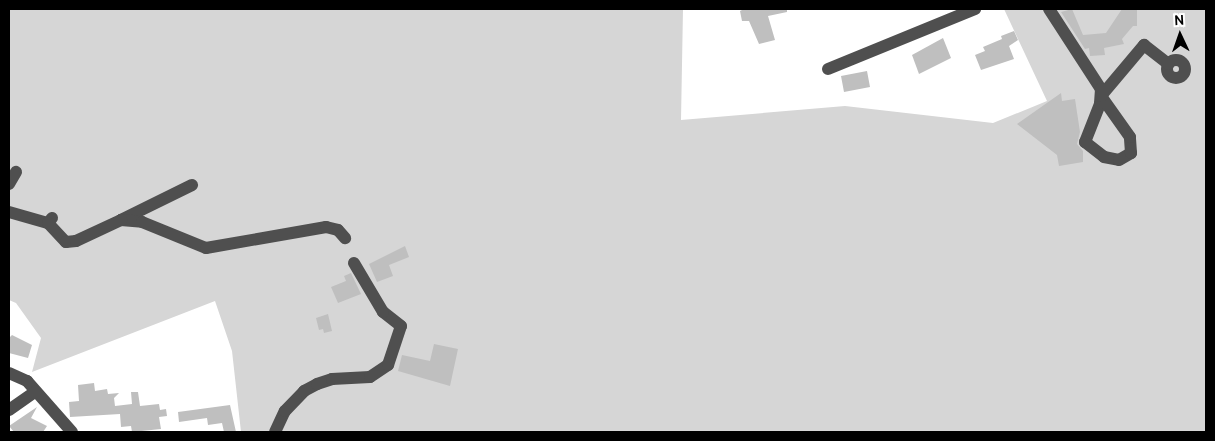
<!DOCTYPE html>
<html>
<head>
<meta charset="utf-8">
<style>
  body { margin:0 }
  #map { position:relative; width:1215px; height:441px; overflow:hidden; background:#fff; font-family:Cabin,sans-serif }
  div>[style] { position:absolute }
  .green>* { inset:0; background:#d6d6d6 }
  .building>* { inset:0; background:#bfbfbf }
  .minor>* { height:12px; margin:-6px; padding:0 6px; transform-origin:6px; border-radius:6px; background:#4f4f4f }
  .minor>.ring { margin:-6px; padding:0; box-sizing:content-box; background:none; border:12px solid #4f4f4f; border-radius:50% }
  span { translate:-50% -50%; white-space:nowrap; text-align:center; line-height:1.15; -webkit-text-stroke:4px #fff; paint-order:stroke }
  .frame { position:absolute; inset:0; border:10px solid #000; pointer-events:none }
  .north { position:absolute; left:1155px; top:10px; width:50px; height:50px; -webkit-text-stroke:4px #fff; paint-order:stroke; rotate:357deg; font-size:14px; font-weight:700; line-height:20px; text-align:center; color:#000 }
  .north::after { content:''; display:block; margin:auto; width:18px; height:22px; background:#000; clip-path:polygon(50% 0,100% 100%,50% 72%,0 100%) }
</style>
</head>
<body>
<div id="map">
  <div class="green">
    <div style="clip-path:polygon(9px 9px,683px 9px,681px 120px,845px 106px,993px 123px,1047px 101px,1004px 9px,1206px 9px,1206px 432px,241px 432px,232px 351px,215px 301px,32px 372px,41px 338px,16px 303px,9px 300px)"></div>
  </div>
  <div class="building">
    <div style="clip-path:polygon(744px 9px,787px 9px,787px 12px,768px 16px,775px 40px,759px 44px,749px 21px,742px 21px,740px 11px)"></div>
    <div style="clip-path:polygon(1072px 9px,1083px 35px,1106px 33px,1122px 9px,1137px 9px,1137px 26px,1133px 26px,1122px 39px,1124px 44px,1104px 48px,1105px 55px,1090px 56px,1089px 48px,1085px 49px,1061px 12px)"></div>
    <div style="clip-path:polygon(1014px 31px,1018px 40px,1009px 46px,1014px 59px,981px 70px,975px 55px,985px 51px,983px 47px,1002px 39px,1001px 36px)"></div>
    <div style="clip-path:polygon(943px 38px,951px 58px,919px 74px,912px 55px)"></div>
    <div style="clip-path:polygon(867px 71px,870px 87px,844px 92px,841px 76px)"></div>
    <div style="clip-path:polygon(1061px 93px,1062px 101px,1075px 99px,1080px 132px,1077px 144px,1083px 151px,1083px 162px,1059px 166px,1057px 155px,1017px 124px)"></div>
    <div style="clip-path:polygon(405px 246px,409px 257px,389px 265px,393px 276px,377px 282px,369px 264px)"></div>
    <div style="clip-path:polygon(351px 273px,361px 294px,338px 303px,331px 287px,346px 281px,344px 276px)"></div>
    <div style="clip-path:polygon(328px 314px,332px 331px,324px 333px,323px 329px,319px 330px,316px 318px)"></div>
    <div style="clip-path:polygon(12px 335px,32px 345px,28px 358px,9px 353px,9px 338px)"></div>
    <div style="clip-path:polygon(434px 344px,458px 349px,450px 386px,398px 371px,402px 355px,430px 361px)"></div>
    <div style="clip-path:polygon(94px 383px,95px 391px,107px 389px,108px 394px,119px 393px,114px 398px,115px 406px,132px 404px,131px 392px,138px 392px,140px 406px,159px 404px,160px 410px,166px 409px,167px 416px,159px 417px,161px 429px,132px 432px,131px 426px,121px 427px,120px 414px,70px 417px,69px 402px,79px 401px,78px 385px)"></div>
    <div style="clip-path:polygon(230px 405px,236px 432px,224px 432px,222px 423px,208px 425px,207px 418px,179px 422px,178px 412px)"></div>
    <div style="clip-path:polygon(37px 407px,31px 418px,47px 426px,43px 432px,14px 432px,9px 426px)"></div>
  </div>
  <div class="minor">
    <div style="left:1049px;top:9px;width:95px;rotate:57deg"></div>
    <div style="left:1101px;top:89px;width:15px;rotate:94deg"></div>
    <div style="left:1100px;top:104px;width:41px;rotate:111.5deg"></div>
    <div style="left:1085px;top:142px;width:24px;rotate:38deg"></div>
    <div style="left:1104px;top:157px;width:15px;rotate:11deg"></div>
    <div style="left:1119px;top:160px;width:14px;rotate:-30deg"></div>
    <div style="left:1131px;top:153px;width:16px;rotate:-94deg"></div>
    <div style="left:1130px;top:137px;width:50px;rotate:-125.3deg"></div>
    <div class="ring" style="left:1167px;top:60px;width:6px;height:6px"></div>
    <div style="left:828px;top:69px;width:159px;rotate:-22.2deg"></div>
    <div style="left:1101px;top:96px;width:67px;rotate:-49.9deg"></div>
    <div style="left:1144px;top:45px;width:31px;rotate:38deg"></div>
    <div style="left:9px;top:184px;width:14px;rotate:-60deg"></div>
    <div style="left:192px;top:185px;width:79px;rotate:153.8deg"></div>
    <div style="left:121px;top:220px;width:21px;rotate:5deg"></div>
    <div style="left:142px;top:222px;width:69px;rotate:22.1deg"></div>
    <div style="left:206px;top:248px;width:122px;rotate:-9.9deg"></div>
    <div style="left:326px;top:227px;width:12px;rotate:14deg"></div>
    <div style="left:338px;top:230px;width:11px;rotate:49deg"></div>
    <div style="left:9px;top:212px;width:41px;rotate:15.8deg"></div>
    <div style="left:52px;top:218px;width:6px;rotate:129deg"></div>
    <div style="left:48px;top:223px;width:26px;rotate:47deg"></div>
    <div style="left:66px;top:242px;width:10px;rotate:-6deg"></div>
    <div style="left:76px;top:241px;width:50px;rotate:-25deg"></div>
    <div style="left:9px;top:373px;width:20px;rotate:24deg"></div>
    <div style="left:27px;top:381px;width:68px;rotate:48.6deg"></div>
    <div style="left:9px;top:410px;width:32px;rotate:-35deg"></div>
    <div style="left:275px;top:432px;width:23px;rotate:-65deg"></div>
    <div style="left:285px;top:411px;width:28px;rotate:-46deg"></div>
    <div style="left:304px;top:391px;width:15px;rotate:-28deg"></div>
    <div style="left:317px;top:384px;width:16px;rotate:-18deg"></div>
    <div style="left:332px;top:379px;width:38px;rotate:-3deg"></div>
    <div style="left:370px;top:377px;width:22px;rotate:-34deg"></div>
    <div style="left:388px;top:365px;width:41px;rotate:-71.6deg"></div>
    <div style="left:401px;top:326px;width:23px;rotate:-142deg"></div>
    <div style="left:383px;top:312px;width:57px;rotate:-120.6deg"></div>
  </div>
  <div class="frame"></div>
  <div class="north">N</div>
</div>
</body>
</html>
